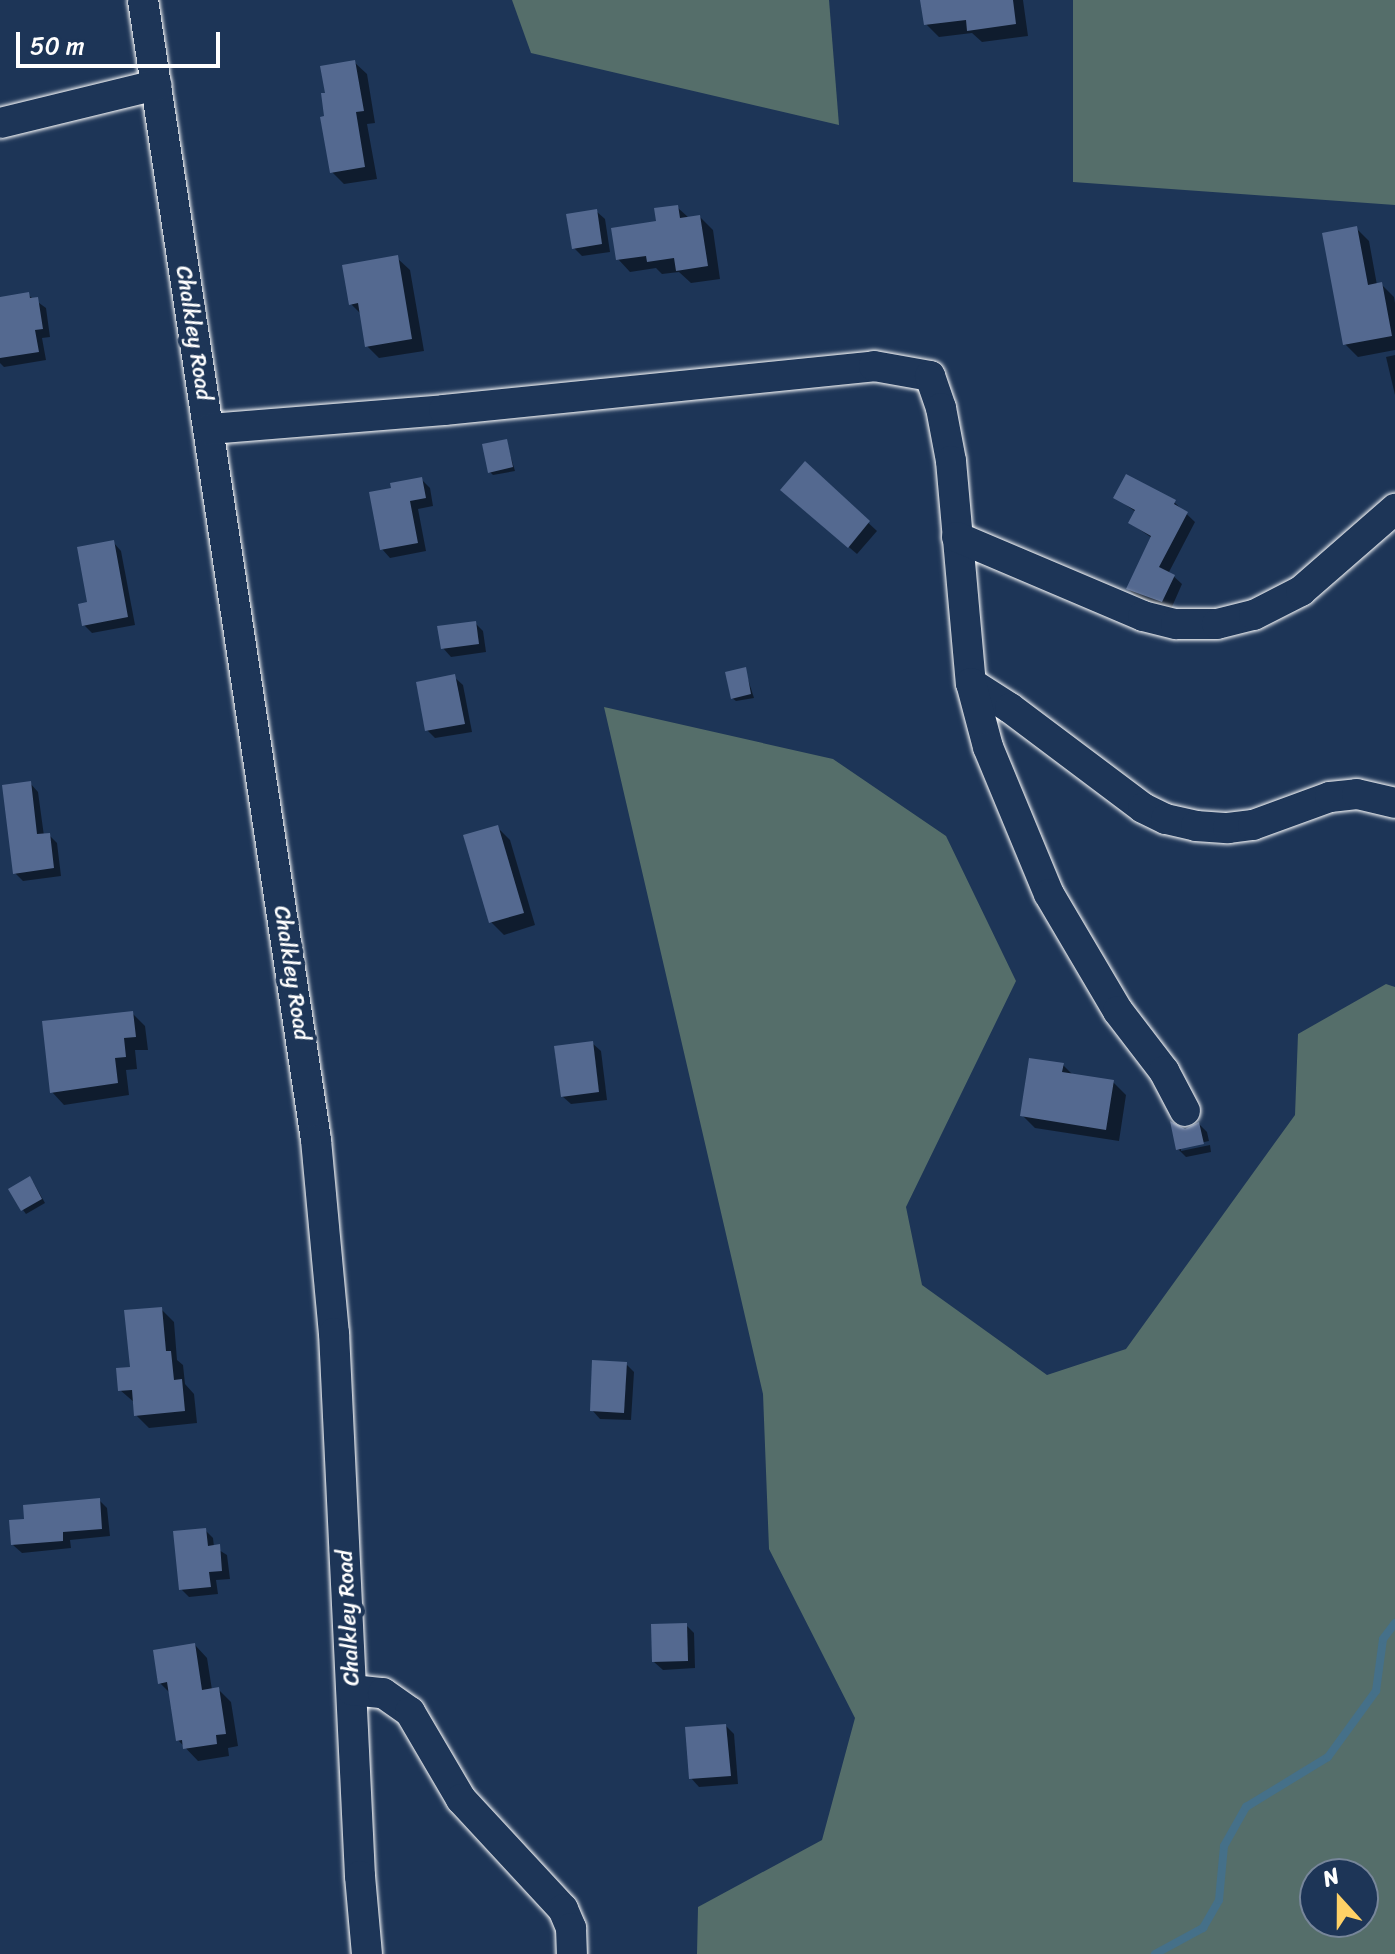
<!DOCTYPE html>
<html>
<head>
<meta charset="utf-8">
<style>
  body { margin:0 }
  #map { position:relative; width:1395px; height:1954px; overflow:hidden; background:#1d3557; font-family:Sriracha,sans-serif }
  div>[style] { position:absolute }
  .green>* { inset:0; background:#556e6a }
  .shadow>* { inset:0; background:#0007 }
  .stream>* { height:8px; margin:-4px; padding:0 4px; transform-origin:4px; border-radius:4px; background:#457089 }
  .building>* { inset:0; background:#546990 }
  .roads { filter:drop-shadow(0 0 2px #fff) drop-shadow(0 0 2px #fff) }
  .minor>* { height:30px; margin:-15px; padding:0 15px; transform-origin:15px; border-radius:15px; background:#1d3557 }
  span { translate:-50% -50%; white-space:nowrap; text-align:center; line-height:1.15; -webkit-text-stroke:8px #1d3557; paint-order:stroke }
  .street-label { font-size:22px; color:#fff }
  .north { position:absolute; left:1299px; top:1858px; width:80px; height:80px; box-sizing:border-box; background:#1d3557; border:2px solid #77869a; border-radius:50%; rotate:339deg; font-size:22px; font-weight:700; line-height:32px; text-align:center; color:#fff }
  .north::after { content:''; display:block; margin:auto; width:28px; height:36px; background:#ffd166; clip-path:polygon(50% 0,100% 100%,50% 72%,0 100%) }
  .scale { position:absolute; left:16px; top:32px; width:204px; height:36px; box-sizing:border-box; border:4px solid #fff; border-top:0; padding-left:10px; font-size:24px; line-height:28px; white-space:nowrap; color:#fff; -webkit-text-stroke:6px #1d3557; paint-order:stroke }
</style>
</head>
<body>
<div id="map">
  <div class="green">
    <div style="clip-path:polygon(512px 0,829px 0,839px 125px,531px 53px)"></div>
    <div style="clip-path:polygon(1073px 0,1395px 0,1395px 205px,1073px 182px)"></div>
    <div style="clip-path:polygon(evenodd,604px 707px,833px 759px,946px 836px,1016px 981px,906px 1207px,922px 1285px,1047px 1375px,1126px 1349px,1295px 1115px,1298px 1034px,1386px 984px,1395px 987px,1395px 1954px,697px 1954px,698px 1907px,822px 1840px,855px 1718px,769px 1549px,763px 1394px,604px 707px,1315px 1874px,1363px 1874px,1363px 1922px,1315px 1922px,1315px 1874px)"></div>
  </div>
  <div class="shadow">
    <div style="clip-path:polygon(923px 0,1023px 0,1028px 36px,982px 42px,972px 33px,939px 37px,926px 24px)"></div>
    <div style="clip-path:polygon(354px 62px,367px 74px,375px 123px,367px 124px,377px 179px,344px 184px,332px 172px,327px 94px)"></div>
    <div style="clip-path:polygon(677px 207px,689px 218px,700px 217px,713px 230px,720px 279px,691px 283px,679px 272px,662px 274px,656px 268px,630px 272px,618px 259px)"></div>
    <div style="clip-path:polygon(596px 211px,605px 219px,610px 252px,582px 256px,574px 248px)"></div>
    <div style="clip-path:polygon(1356px 228px,1369px 241px,1377px 285px,1381px 284px,1394px 297px,1395px 303px,1395px 350px,1358px 357px,1345px 344px)"></div>
    <div style="clip-path:polygon(397px 258px,410px 270px,424px 351px,379px 358px,367px 346px,362px 315px,351px 304px)"></div>
    <div style="clip-path:polygon(28px 295px,46px 308px,50px 337px,42px 338px,46px 360px,4px 367px,0 363px,0 311px)"></div>
    <div style="clip-path:polygon(1395px 355px,1395px 395px,1386px 357px)"></div>
    <div style="clip-path:polygon(506px 441px,515px 471px,493px 475px,490px 472px)"></div>
    <div style="clip-path:polygon(805px 464px,877px 531px,857px 554px,791px 498px)"></div>
    <div style="clip-path:polygon(422px 480px,430px 488px,433px 506px,418px 509px,426px 551px,390px 558px,382px 549px)"></div>
    <div style="clip-path:polygon(1116px 498px,1174px 502px,1195px 522px,1169px 572px,1182px 584px,1171px 609px,1137px 597px,1128px 589px,1152px 538px,1130px 523px,1136px 512px)"></div>
    <div style="clip-path:polygon(113px 542px,121px 551px,135px 625px,92px 633px,84px 625px)"></div>
    <div style="clip-path:polygon(475px 623px,483px 631px,486px 652px,451px 657px,443px 648px)"></div>
    <div style="clip-path:polygon(745px 670px,754px 698px,736px 701px,732px 698px)"></div>
    <div style="clip-path:polygon(454px 677px,463px 685px,472px 732px,435px 738px,427px 730px)"></div>
    <div style="clip-path:polygon(30px 783px,38px 792px,44px 836px,49px 835px,57px 843px,61px 876px,23px 881px,15px 873px)"></div>
    <div style="clip-path:polygon(497px 827px,510px 840px,535px 925px,504px 935px,491px 922px)"></div>
    <div style="clip-path:polygon(132px 1013px,145px 1026px,148px 1050px,135px 1050px,137px 1069px,126px 1070px,129px 1095px,64px 1105px,52px 1092px)"></div>
    <div style="clip-path:polygon(592px 1043px,601px 1051px,607px 1100px,571px 1104px,562px 1096px)"></div>
    <div style="clip-path:polygon(1063px 1065px,1074px 1076px,1113px 1082px,1126px 1095px,1119px 1141px,1035px 1128px,1022px 1115px)"></div>
    <div style="clip-path:polygon(1199px 1124px,1207px 1132px,1209px 1141px,1181px 1147px,1181px 1151px,1210px 1145px,1211px 1152px,1186px 1157px,1178px 1149px)"></div>
    <div style="clip-path:polygon(33px 1182px,45px 1203px,26px 1214px,23px 1210px)"></div>
    <div style="clip-path:polygon(161px 1309px,174px 1322px,177px 1360px,183px 1365px,185px 1384px,194px 1394px,197px 1423px,149px 1428px,136px 1415px,135px 1403px,120px 1390px)"></div>
    <div style="clip-path:polygon(626px 1364px,634px 1372px,631px 1420px,600px 1419px,592px 1410px)"></div>
    <div style="clip-path:polygon(99px 1500px,107px 1508px,110px 1536px,70px 1540px,71px 1548px,22px 1553px,13px 1545px,26px 1521px)"></div>
    <div style="clip-path:polygon(205px 1530px,213px 1538px,214px 1547px,227px 1555px,230px 1579px,216px 1580px,218px 1594px,189px 1597px,181px 1589px)"></div>
    <div style="clip-path:polygon(686px 1625px,694px 1633px,695px 1668px,663px 1670px,654px 1662px)"></div>
    <div style="clip-path:polygon(195px 1645px,207px 1658px,212px 1690px,218px 1689px,231px 1702px,238px 1746px,228px 1748px,229px 1756px,198px 1761px,178px 1740px,170px 1693px,160px 1683px)"></div>
    <div style="clip-path:polygon(726px 1726px,734px 1734px,738px 1784px,699px 1787px,691px 1778px)"></div>
  </div>
  <div class="stream">
    <div style="left:1155px;top:1954px;width:55px;rotate:-28.4deg"></div>
    <div style="left:1203px;top:1928px;width:32px;rotate:-60deg"></div>
    <div style="left:1219px;top:1900px;width:54px;rotate:-84.7deg"></div>
    <div style="left:1224px;top:1846px;width:45px;rotate:-60.6deg"></div>
    <div style="left:1246px;top:1807px;width:96px;rotate:-31.4deg"></div>
    <div style="left:1328px;top:1757px;width:82px;rotate:-54deg"></div>
    <div style="left:1376px;top:1691px;width:52px;rotate:-82.3deg"></div>
    <div style="left:1383px;top:1639px;width:20px;rotate:-53deg"></div>
  </div>
  <div class="building">
    <div style="clip-path:polygon(920px 0,1013px 0,1016px 24px,967px 31px,966px 20px,924px 25px)"></div>
    <div style="clip-path:polygon(355px 60px,364px 111px,356px 112px,365px 167px,330px 173px,320px 117px,324px 116px,321px 93px,325px 93px,320px 66px)"></div>
    <div style="clip-path:polygon(678px 205px,680px 218px,700px 215px,708px 266px,676px 271px,674px 258px,647px 262px,646px 256px,616px 260px,611px 228px,656px 221px,654px 208px)"></div>
    <div style="clip-path:polygon(597px 209px,602px 244px,572px 249px,566px 214px)"></div>
    <div style="clip-path:polygon(1357px 226px,1368px 285px,1382px 282px,1392px 336px,1343px 345px,1322px 233px)"></div>
    <div style="clip-path:polygon(398px 255px,412px 339px,365px 347px,358px 303px,349px 305px,342px 265px)"></div>
    <div style="clip-path:polygon(29px 292px,30px 298px,38px 297px,43px 329px,35px 330px,39px 352px,0 358px,0 297px)"></div>
    <div style="clip-path:polygon(507px 439px,513px 467px,488px 473px,482px 444px)"></div>
    <div style="clip-path:polygon(805px 461px,870px 521px,848px 548px,780px 490px)"></div>
    <div style="clip-path:polygon(1126px 474px,1176px 500px,1174px 504px,1188px 512px,1159px 567px,1175px 575px,1162px 602px,1126px 589px,1151px 536px,1128px 523px,1135px 510px,1113px 498px)"></div>
    <div style="clip-path:polygon(422px 477px,426px 498px,410px 501px,418px 543px,380px 550px,369px 492px,391px 488px,390px 483px)"></div>
    <div style="clip-path:polygon(114px 540px,128px 617px,82px 626px,78px 604px,87px 602px,77px 547px)"></div>
    <div style="clip-path:polygon(476px 621px,479px 644px,441px 649px,437px 626px)"></div>
    <div style="clip-path:polygon(746px 667px,751px 694px,731px 699px,725px 672px)"></div>
    <div style="clip-path:polygon(455px 674px,465px 724px,425px 731px,416px 682px)"></div>
    <div style="clip-path:polygon(31px 781px,37px 834px,50px 833px,54px 868px,13px 874px,2px 785px)"></div>
    <div style="clip-path:polygon(498px 825px,524px 913px,489px 923px,463px 835px)"></div>
    <div style="clip-path:polygon(133px 1011px,136px 1037px,124px 1038px,126px 1057px,115px 1058px,118px 1083px,50px 1093px,42px 1021px)"></div>
    <div style="clip-path:polygon(593px 1041px,599px 1092px,561px 1097px,554px 1046px)"></div>
    <div style="clip-path:polygon(1029px 1058px,1064px 1063px,1062px 1072px,1114px 1080px,1106px 1130px,1020px 1116px)"></div>
    <div style="clip-path:polygon(1170px 1121px,1185px 1129px,1199px 1122px,1204px 1144px,1176px 1150px)"></div>
    <div style="clip-path:polygon(30px 1176px,42px 1199px,21px 1211px,8px 1189px)"></div>
    <div style="clip-path:polygon(162px 1307px,166px 1351px,171px 1351px,174px 1380px,182px 1379px,185px 1411px,134px 1416px,132px 1390px,118px 1391px,116px 1368px,130px 1367px,124px 1310px)"></div>
    <div style="clip-path:polygon(592px 1360px,627px 1362px,624px 1413px,590px 1411px)"></div>
    <div style="clip-path:polygon(100px 1498px,102px 1529px,63px 1532px,63px 1541px,11px 1545px,9px 1520px,24px 1519px,23px 1505px)"></div>
    <div style="clip-path:polygon(206px 1528px,208px 1546px,220px 1544px,222px 1571px,209px 1572px,211px 1587px,179px 1590px,173px 1531px)"></div>
    <div style="clip-path:polygon(687px 1623px,688px 1661px,652px 1662px,651px 1624px)"></div>
    <div style="clip-path:polygon(195px 1643px,202px 1690px,219px 1687px,226px 1734px,216px 1735px,217px 1744px,183px 1749px,182px 1740px,176px 1741px,167px 1682px,158px 1684px,153px 1650px)"></div>
    <div style="clip-path:polygon(726px 1724px,731px 1776px,689px 1779px,685px 1727px)"></div>
  </div>
  <div class="roads">
    <div class="minor">
      <div style="left:143px;top:0;width:1153px;rotate:81.37deg"></div>
      <div style="left:316px;top:1140px;width:194px;rotate:84.7deg"></div>
      <div style="left:334px;top:1333px;width:544px;rotate:87.26deg"></div>
      <div style="left:360px;top:1876px;width:78px;rotate:84.9deg"></div>
      <div style="left:0;top:123px;width:161px;rotate:-13.7deg"></div>
      <div style="left:209px;top:429px;width:236px;rotate:-4.6deg"></div>
      <div style="left:444px;top:410px;width:432px;rotate:-5.8deg"></div>
      <div style="left:874px;top:366px;width:57px;rotate:10.1deg"></div>
      <div style="left:930px;top:376px;width:34px;rotate:71deg"></div>
      <div style="left:941px;top:408px;width:54px;rotate:79.3deg"></div>
      <div style="left:951px;top:461px;width:223px;rotate:84.9deg"></div>
      <div style="left:971px;top:683px;width:46px;rotate:32.7deg"></div>
      <div style="left:1010px;top:708px;width:166px;rotate:36.9deg"></div>
      <div style="left:1143px;top:808px;width:25px;rotate:26deg"></div>
      <div style="left:1166px;top:819px;width:31px;rotate:13deg"></div>
      <div style="left:1196px;top:826px;width:32px;rotate:4deg"></div>
      <div style="left:1228px;top:828px;width:25px;rotate:-7deg"></div>
      <div style="left:1253px;top:825px;width:82px;rotate:-20deg"></div>
      <div style="left:1330px;top:797px;width:27px;rotate:-6deg"></div>
      <div style="left:1357px;top:794px;width:39px;rotate:13deg"></div>
      <div style="left:957px;top:537px;width:202px;rotate:23deg"></div>
      <div style="left:1143px;top:616px;width:34px;rotate:14deg"></div>
      <div style="left:1176px;top:624px;width:41px"></div>
      <div style="left:1217px;top:624px;width:38px;rotate:-14deg"></div>
      <div style="left:1254px;top:615px;width:53px;rotate:-27.1deg"></div>
      <div style="left:1301px;top:591px;width:125px;rotate:-41.1deg"></div>
      <div style="left:971px;top:683px;width:66px;rotate:75.1deg"></div>
      <div style="left:988px;top:747px;width:159px;rotate:67.5deg"></div>
      <div style="left:1049px;top:894px;width:136px;rotate:59.5deg"></div>
      <div style="left:1118px;top:1011px;width:76px;rotate:52.5deg"></div>
      <div style="left:1164px;top:1071px;width:45px;rotate:62.3deg"></div>
      <div style="left:352px;top:1690px;width:31px;rotate:6deg"></div>
      <div style="left:383px;top:1693px;width:33px;rotate:35deg"></div>
      <div style="left:410px;top:1712px;width:101px;rotate:59.6deg"></div>
      <div style="left:461px;top:1799px;width:150px;rotate:47.2deg"></div>
      <div style="left:563px;top:1909px;width:21px;rotate:67deg"></div>
      <div style="left:571px;top:1928px;width:26px;rotate:88deg"></div>
    </div>
  </div>
  <div class="street-label">
    <span style="left:194px;top:333px;rotate:81deg">Chalkley Road</span>
    <span style="left:292px;top:973px;rotate:81deg">Chalkley Road</span>
    <span style="left:348px;top:1618px;rotate:-93deg">Chalkley Road</span>
  </div>
  <div class="north">N</div>
  <div class="scale">50 m</div>
</div>
</body>
</html>
